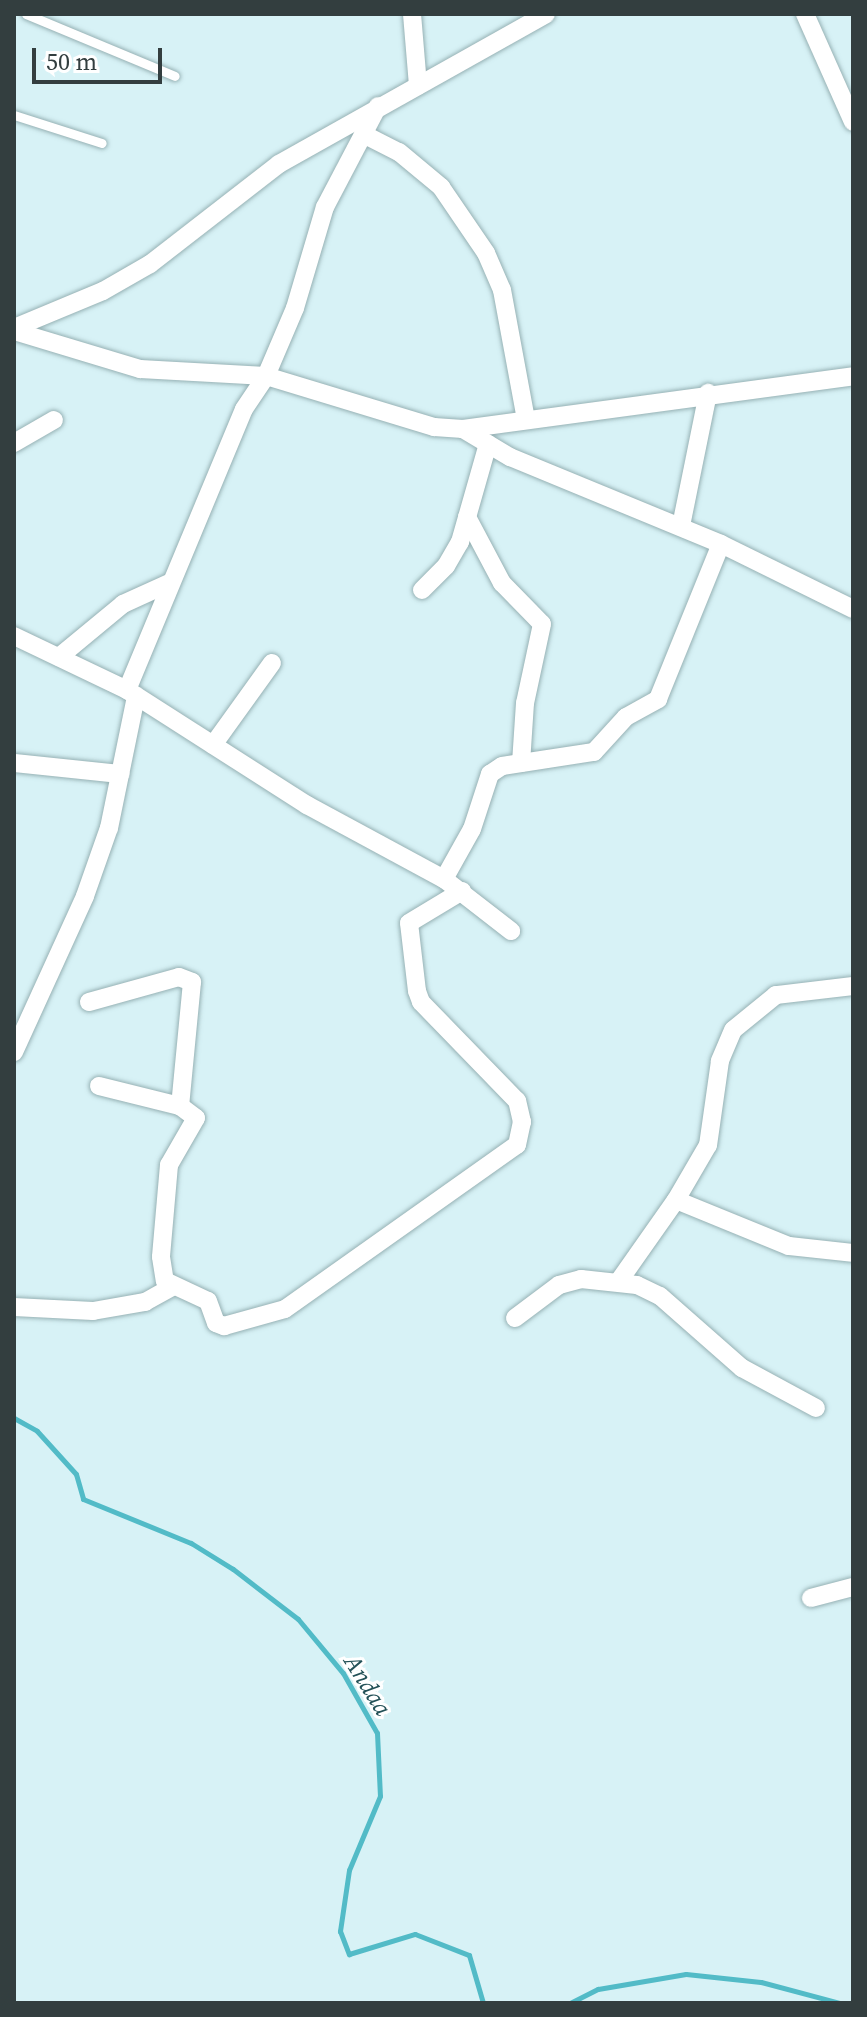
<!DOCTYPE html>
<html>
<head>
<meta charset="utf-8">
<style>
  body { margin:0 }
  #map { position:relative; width:867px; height:2017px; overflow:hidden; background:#d7f2f6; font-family:"Source Serif 4",serif }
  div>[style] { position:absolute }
  .stream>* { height:5px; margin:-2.5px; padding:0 2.5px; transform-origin:2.5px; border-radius:2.5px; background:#52bbc7 }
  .roads { filter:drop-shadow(0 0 2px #96b1b4) drop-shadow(0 0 2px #96b1b4) }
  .lane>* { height:9px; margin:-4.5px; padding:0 4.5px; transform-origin:4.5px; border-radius:4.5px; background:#fff }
  .street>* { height:18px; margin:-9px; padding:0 9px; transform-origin:9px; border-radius:9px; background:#fff }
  span { translate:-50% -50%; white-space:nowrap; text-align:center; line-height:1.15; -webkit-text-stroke:6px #fff; paint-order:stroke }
  .water-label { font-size:24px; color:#235157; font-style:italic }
  .frame { position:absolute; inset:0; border:16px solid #333e3f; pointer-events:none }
  .scale { position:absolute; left:32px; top:48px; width:130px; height:36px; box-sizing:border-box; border:4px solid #333e3f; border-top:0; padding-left:10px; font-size:24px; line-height:28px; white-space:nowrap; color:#333e3f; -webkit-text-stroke:6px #fff; paint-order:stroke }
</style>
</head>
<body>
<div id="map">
  <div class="stream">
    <div style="left:14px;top:1418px;width:26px;rotate:29deg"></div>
    <div style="left:37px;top:1431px;width:58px;rotate:47.8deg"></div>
    <div style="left:76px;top:1474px;width:26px;rotate:74deg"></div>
    <div style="left:83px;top:1499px;width:117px;rotate:22.2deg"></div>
    <div style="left:191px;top:1543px;width:49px;rotate:31.8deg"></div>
    <div style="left:233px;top:1569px;width:82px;rotate:37.6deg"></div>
    <div style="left:298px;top:1619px;width:70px;rotate:50.2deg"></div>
    <div style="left:343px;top:1673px;width:69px;rotate:60.5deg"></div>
    <div style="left:377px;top:1733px;width:63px;rotate:87.3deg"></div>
    <div style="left:380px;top:1796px;width:80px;rotate:112.7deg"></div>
    <div style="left:349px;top:1870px;width:62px;rotate:98.4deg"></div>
    <div style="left:340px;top:1931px;width:25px;rotate:69deg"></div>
    <div style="left:349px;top:1954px;width:69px;rotate:-16.9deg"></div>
    <div style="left:415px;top:1934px;width:58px;rotate:21.3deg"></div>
    <div style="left:469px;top:1955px;width:50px;rotate:73.7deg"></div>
    <div style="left:570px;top:2003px;width:31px;rotate:-27deg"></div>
    <div style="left:598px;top:1989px;width:89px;rotate:-9.7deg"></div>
    <div style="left:686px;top:1974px;width:75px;rotate:6.1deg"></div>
    <div style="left:761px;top:1982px;width:82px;rotate:14.9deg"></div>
  </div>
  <div class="roads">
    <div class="lane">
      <div style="left:26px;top:14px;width:161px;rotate:22.6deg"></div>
      <div style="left:14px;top:115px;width:92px;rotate:17.7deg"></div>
    </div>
    <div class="street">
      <div style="left:412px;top:14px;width:72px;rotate:85.2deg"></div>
      <div style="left:805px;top:14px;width:118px;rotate:66deg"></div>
      <div style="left:365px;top:135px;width:38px;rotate:27deg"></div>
      <div style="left:399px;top:152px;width:55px;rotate:39.8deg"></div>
      <div style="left:441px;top:187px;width:80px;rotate:55.7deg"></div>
      <div style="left:486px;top:253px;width:40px;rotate:66.6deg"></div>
      <div style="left:502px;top:290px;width:131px;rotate:79.5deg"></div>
      <div style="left:14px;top:328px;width:96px;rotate:-22.6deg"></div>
      <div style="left:103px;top:291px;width:54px;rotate:-29.9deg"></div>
      <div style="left:150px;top:264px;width:163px;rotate:-37.8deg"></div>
      <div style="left:279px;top:164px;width:306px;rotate:-29.3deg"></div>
      <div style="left:14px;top:331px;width:132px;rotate:16.8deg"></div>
      <div style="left:140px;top:369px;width:126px;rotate:3.2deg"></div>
      <div style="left:266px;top:376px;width:176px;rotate:16.9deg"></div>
      <div style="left:434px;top:427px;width:29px;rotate:4deg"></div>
      <div style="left:463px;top:429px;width:394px;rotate:-7.7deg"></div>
      <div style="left:463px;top:429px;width:55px;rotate:30.8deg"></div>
      <div style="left:510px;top:457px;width:228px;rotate:22.4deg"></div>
      <div style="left:721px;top:544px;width:147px;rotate:26.2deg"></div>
      <div style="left:14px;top:443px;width:46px;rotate:-29.9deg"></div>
      <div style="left:467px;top:517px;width:75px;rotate:62.1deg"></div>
      <div style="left:502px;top:583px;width:57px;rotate:45.7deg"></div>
      <div style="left:542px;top:624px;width:81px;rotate:102.1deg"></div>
      <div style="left:525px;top:703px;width:60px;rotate:93.8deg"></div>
      <div style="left:681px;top:526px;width:136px;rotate:-78.5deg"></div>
      <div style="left:422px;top:590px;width:34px;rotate:-45deg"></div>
      <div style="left:446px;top:566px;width:28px;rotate:-60deg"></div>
      <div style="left:460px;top:542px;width:102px;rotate:-74.1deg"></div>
      <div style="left:14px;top:636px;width:125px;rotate:25.5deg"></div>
      <div style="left:127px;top:690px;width:214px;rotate:32.6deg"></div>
      <div style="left:307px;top:805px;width:156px;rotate:28.4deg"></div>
      <div style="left:444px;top:879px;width:85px;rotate:37.8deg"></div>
      <div style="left:59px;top:657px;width:83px;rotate:-39.6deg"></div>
      <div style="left:123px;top:604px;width:51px;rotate:-24.5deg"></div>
      <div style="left:127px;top:690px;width:304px;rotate:-67.4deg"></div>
      <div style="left:244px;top:409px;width:40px;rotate:-56deg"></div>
      <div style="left:266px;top:376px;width:74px;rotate:-66.9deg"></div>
      <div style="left:295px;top:308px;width:105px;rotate:-73.5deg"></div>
      <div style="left:325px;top:207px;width:114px;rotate:-62.3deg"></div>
      <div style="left:213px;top:745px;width:101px;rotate:-54.3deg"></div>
      <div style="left:14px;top:763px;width:107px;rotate:5.9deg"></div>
      <div style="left:444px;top:879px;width:57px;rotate:-60.8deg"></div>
      <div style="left:472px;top:829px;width:58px;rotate:-71.9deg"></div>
      <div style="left:490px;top:774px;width:14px;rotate:-34deg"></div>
      <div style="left:502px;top:766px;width:93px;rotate:-8.7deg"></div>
      <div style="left:594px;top:752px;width:47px;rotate:-47.6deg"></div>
      <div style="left:626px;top:717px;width:37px;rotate:-29deg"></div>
      <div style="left:658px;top:699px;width:167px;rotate:-67.9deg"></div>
      <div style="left:853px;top:986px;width:78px;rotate:173.3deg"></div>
      <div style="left:776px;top:995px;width:55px;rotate:140.9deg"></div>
      <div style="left:733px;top:1030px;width:34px;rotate:113deg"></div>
      <div style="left:720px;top:1061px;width:85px;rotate:98.1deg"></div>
      <div style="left:708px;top:1145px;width:64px;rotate:120.2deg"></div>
      <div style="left:676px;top:1200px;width:122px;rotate:22.2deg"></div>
      <div style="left:789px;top:1246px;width:64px;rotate:6.2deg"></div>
      <div style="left:89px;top:1002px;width:93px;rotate:-15.5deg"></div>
      <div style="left:179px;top:977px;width:14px;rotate:21deg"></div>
      <div style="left:192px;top:982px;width:125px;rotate:95.5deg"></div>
      <div style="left:14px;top:1052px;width:171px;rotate:-65.5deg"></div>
      <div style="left:85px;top:896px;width:72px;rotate:-70.6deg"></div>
      <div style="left:109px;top:828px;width:135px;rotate:-78.4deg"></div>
      <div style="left:99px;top:1086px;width:83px;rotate:13.9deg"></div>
      <div style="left:180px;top:1106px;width:20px;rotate:37deg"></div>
      <div style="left:196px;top:1118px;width:54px;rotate:119.9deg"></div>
      <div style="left:169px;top:1165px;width:92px;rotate:95deg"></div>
      <div style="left:161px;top:1257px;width:24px;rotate:81deg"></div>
      <div style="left:165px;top:1281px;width:47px;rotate:24.9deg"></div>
      <div style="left:208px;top:1301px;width:23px;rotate:70deg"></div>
      <div style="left:216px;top:1323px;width:9px;rotate:21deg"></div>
      <div style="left:224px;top:1326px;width:63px;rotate:-15.6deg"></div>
      <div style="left:285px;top:1309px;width:284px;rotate:-35.3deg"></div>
      <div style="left:517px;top:1145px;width:24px;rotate:-78deg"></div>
      <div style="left:522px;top:1122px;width:22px;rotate:-103deg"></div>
      <div style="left:517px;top:1101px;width:138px;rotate:-134.1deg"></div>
      <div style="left:421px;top:1002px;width:12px;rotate:-110deg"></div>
      <div style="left:417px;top:991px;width:68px;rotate:-96.7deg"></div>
      <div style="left:409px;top:923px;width:62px;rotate:-31.1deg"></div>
      <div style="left:619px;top:1281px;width:99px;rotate:-54.9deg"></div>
      <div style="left:14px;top:1307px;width:79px;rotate:2.9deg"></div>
      <div style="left:93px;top:1311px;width:53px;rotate:-9.8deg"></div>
      <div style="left:145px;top:1302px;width:29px;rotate:-29deg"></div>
      <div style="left:515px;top:1318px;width:55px;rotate:-36.9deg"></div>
      <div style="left:559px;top:1285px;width:23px;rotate:-15deg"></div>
      <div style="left:581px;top:1279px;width:56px;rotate:6.1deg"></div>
      <div style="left:637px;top:1285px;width:25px;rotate:26deg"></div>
      <div style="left:660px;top:1296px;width:109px;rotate:41.3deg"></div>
      <div style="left:742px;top:1368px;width:84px;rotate:28.4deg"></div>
      <div style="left:811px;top:1598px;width:43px;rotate:-14.7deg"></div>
    </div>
  </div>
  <div class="water-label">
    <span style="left:368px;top:1685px;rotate:58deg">Andaa</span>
  </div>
  <div class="frame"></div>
  <div class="scale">50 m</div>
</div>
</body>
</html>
